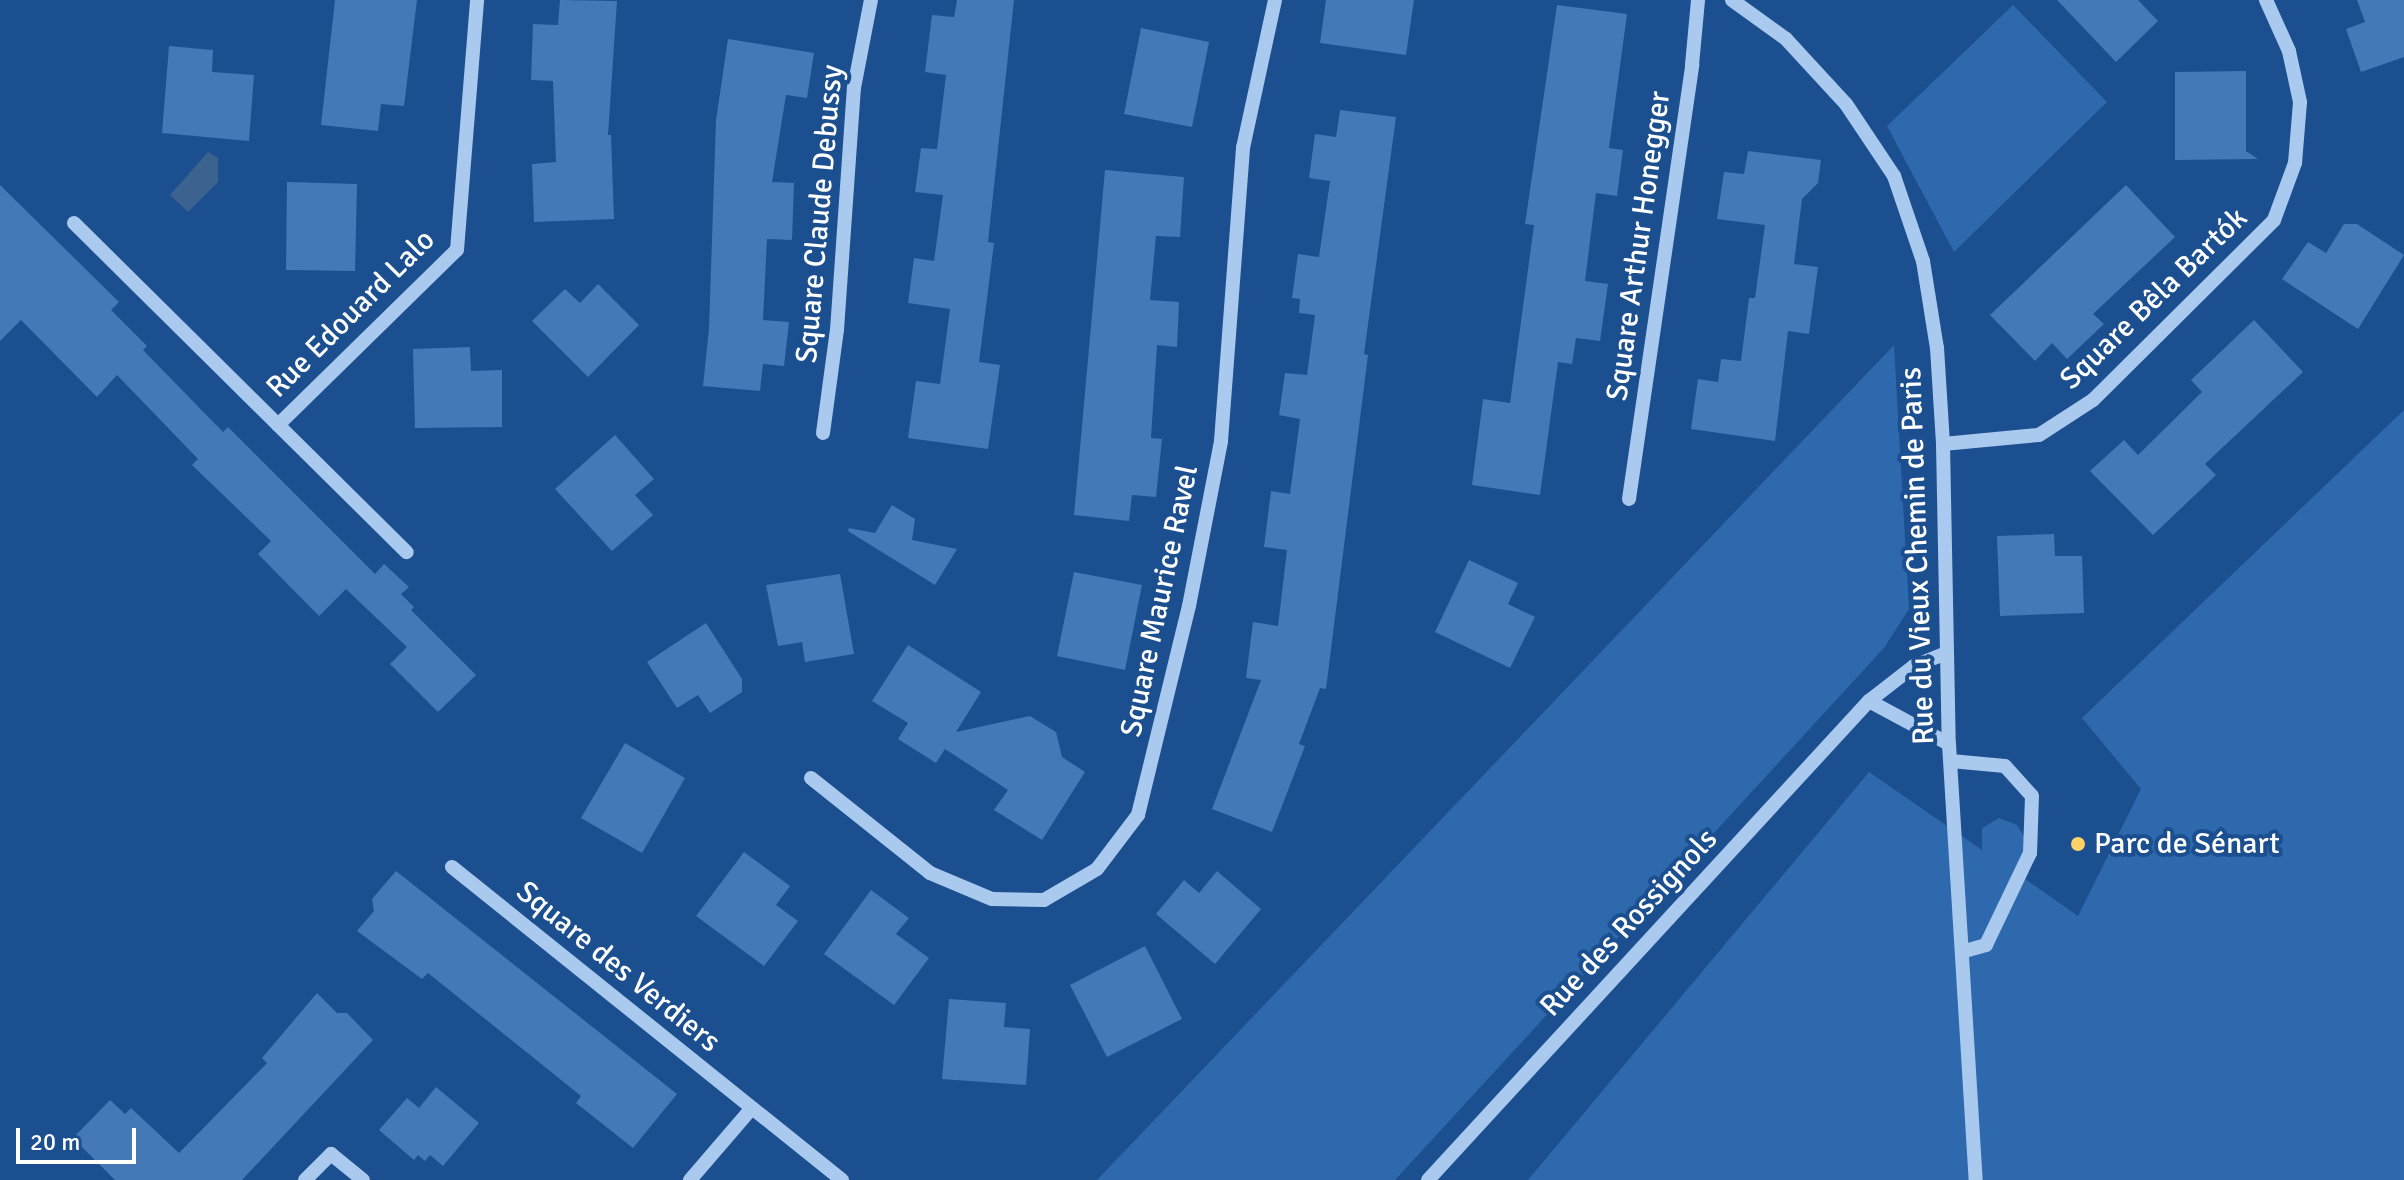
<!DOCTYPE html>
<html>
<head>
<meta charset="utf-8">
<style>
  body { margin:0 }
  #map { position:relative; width:2404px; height:1180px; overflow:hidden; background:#1b4f8f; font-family:Signika,sans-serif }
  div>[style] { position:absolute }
  .green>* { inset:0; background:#2e69ad }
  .water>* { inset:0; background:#3c6290 }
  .building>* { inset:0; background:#4478b7 }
  .minor>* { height:14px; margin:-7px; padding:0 7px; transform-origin:7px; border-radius:7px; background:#a9c9ee }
  .dots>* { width:22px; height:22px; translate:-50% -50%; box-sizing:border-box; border:4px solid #1b4f8f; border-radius:50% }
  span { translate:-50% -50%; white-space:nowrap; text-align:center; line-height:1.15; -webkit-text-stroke:8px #1b4f8f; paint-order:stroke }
  .street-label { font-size:30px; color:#fff }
  .poi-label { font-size:30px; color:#fff }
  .left { translate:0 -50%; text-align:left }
  .scale { position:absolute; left:16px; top:1128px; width:120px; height:36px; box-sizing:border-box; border:4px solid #fff; border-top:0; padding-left:10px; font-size:24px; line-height:28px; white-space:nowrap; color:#fff; -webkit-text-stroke:6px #1b4f8f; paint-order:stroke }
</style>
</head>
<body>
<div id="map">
  <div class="green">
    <div style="clip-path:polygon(2013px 5px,2107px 102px,1954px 252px,1887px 126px)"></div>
    <div style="clip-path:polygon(1894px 345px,1909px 609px,1884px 648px,1395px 1180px,1097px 1180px)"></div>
    <div style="clip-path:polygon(2404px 410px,2404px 1180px,1528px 1180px,1869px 772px,1982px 850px,1982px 828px,1999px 818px,2017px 825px,2024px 836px,2024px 851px,2015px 872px,2078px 916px,2141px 789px,2082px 718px)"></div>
  </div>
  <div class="water">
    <div style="clip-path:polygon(208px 152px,218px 158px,218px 182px,188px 212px,170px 195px)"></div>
  </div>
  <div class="building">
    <div style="clip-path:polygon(335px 0,417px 0,404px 106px,381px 104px,378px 131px,321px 125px)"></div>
    <div style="clip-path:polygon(560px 0,617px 1px,608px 135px,611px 135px,614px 219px,534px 222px,532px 164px,556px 162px,553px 81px,531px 80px,533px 24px,558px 25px)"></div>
    <div style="clip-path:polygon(957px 0,1014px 0,988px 242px,994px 243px,979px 362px,1000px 365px,988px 449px,908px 438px,916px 381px,940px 384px,950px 309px,908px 303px,914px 258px,934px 261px,943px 195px,915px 192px,921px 148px,937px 149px,946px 75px,925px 72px,932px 15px,954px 17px)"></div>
    <div style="clip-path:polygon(1326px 0,1414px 0,1406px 55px,1320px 43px)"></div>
    <div style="clip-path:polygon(2057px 0,2138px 0,2158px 21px,2116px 62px)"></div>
    <div style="clip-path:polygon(2357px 0,2404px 0,2404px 57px,2361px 72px,2346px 29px,2365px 22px)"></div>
    <div style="clip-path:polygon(1557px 5px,1627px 14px,1609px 148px,1623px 150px,1617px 196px,1596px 193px,1585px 281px,1608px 284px,1600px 341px,1576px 338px,1572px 364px,1558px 362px,1540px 495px,1472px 485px,1483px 399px,1510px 403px,1534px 225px,1525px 224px)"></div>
    <div style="clip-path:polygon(1141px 28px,1209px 42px,1192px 127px,1124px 114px)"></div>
    <div style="clip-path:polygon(728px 39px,814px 53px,807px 98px,786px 95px,772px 182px,794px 183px,792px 240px,767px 239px,763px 320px,789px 322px,784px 366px,763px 364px,760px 391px,703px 386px,709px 328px,716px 120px)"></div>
    <div style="clip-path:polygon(169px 46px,213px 50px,212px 72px,254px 75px,249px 141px,162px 133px)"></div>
    <div style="clip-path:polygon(2246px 71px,2246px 151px,2258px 159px,2175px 160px,2175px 72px)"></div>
    <div style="clip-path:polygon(1340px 110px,1396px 117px,1364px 354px,1368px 355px,1326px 689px,1320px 688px,1299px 744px,1305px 746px,1272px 832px,1212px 809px,1261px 680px,1246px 678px,1253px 622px,1278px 626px,1287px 550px,1264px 547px,1271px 491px,1290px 494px,1300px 419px,1279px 415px,1285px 373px,1307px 375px,1315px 315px,1299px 313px,1300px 299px,1292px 298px,1298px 254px,1319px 257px,1330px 181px,1309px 178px,1315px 134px,1336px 137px)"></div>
    <div style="clip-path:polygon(1748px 151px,1821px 160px,1818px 183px,1802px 199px,1794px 264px,1818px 267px,1809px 334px,1788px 331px,1775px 441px,1691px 429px,1698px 379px,1718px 382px,1721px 359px,1741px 361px,1749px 298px,1755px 298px,1765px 225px,1717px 219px,1724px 172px,1744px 174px)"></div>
    <div style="clip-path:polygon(1105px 170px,1184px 177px,1180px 237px,1156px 236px,1150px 300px,1179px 302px,1177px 347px,1157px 345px,1151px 438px,1162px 439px,1156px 497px,1132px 495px,1129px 521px,1074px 515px)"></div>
    <div style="clip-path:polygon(287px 182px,357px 184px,355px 271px,286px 270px)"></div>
    <div style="clip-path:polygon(0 185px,119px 302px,111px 310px,147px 346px,143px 350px,223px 432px,228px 427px,375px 574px,384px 564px,409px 587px,401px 594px,414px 607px,411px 610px,476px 675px,438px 712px,390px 664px,407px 647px,346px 589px,319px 616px,258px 554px,271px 541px,192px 465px,198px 459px,117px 375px,97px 397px,21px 320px,0 341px)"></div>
    <div style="clip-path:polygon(2126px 185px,2175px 237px,2093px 314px,2104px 324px,2067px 359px,2052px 343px,2035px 361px,1990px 315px)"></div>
    <div style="clip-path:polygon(2344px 224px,2357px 224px,2404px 255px,2358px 329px,2282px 279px,2308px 242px,2326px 253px)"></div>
    <div style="clip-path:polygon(598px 284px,639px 325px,588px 377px,532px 321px,565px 289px,580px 303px)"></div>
    <div style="clip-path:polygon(2254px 320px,2303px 372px,2205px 464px,2216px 475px,2153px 535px,2090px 471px,2124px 440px,2138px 455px,2202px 392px,2191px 380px)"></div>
    <div style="clip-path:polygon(470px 347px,471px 371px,502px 370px,502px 427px,415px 428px,413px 349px)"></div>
    <div style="clip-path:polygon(615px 435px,654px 479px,635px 495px,653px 515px,612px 551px,555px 489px)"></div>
    <div style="clip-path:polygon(892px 505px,915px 519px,912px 540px,957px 549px,935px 585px,848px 531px,849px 528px,875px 533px)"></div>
    <div style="clip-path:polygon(2054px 534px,2055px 556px,2082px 556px,2084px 613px,2000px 616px,1997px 536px)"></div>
    <div style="clip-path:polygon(1469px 560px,1518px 583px,1508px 604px,1535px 617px,1510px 668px,1435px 632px)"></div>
    <div style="clip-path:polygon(1074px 572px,1142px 585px,1125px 670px,1057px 656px)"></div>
    <div style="clip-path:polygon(840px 574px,854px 654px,805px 662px,802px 642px,778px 646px,766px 585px)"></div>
    <div style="clip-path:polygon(706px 623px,742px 679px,742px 692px,710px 713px,698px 695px,677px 708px,647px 662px)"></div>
    <div style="clip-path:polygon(908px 645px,981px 692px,956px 732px,1030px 716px,1056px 732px,1062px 757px,1085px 772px,1042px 840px,994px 810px,1008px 790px,945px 749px,936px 763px,898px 739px,908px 723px,872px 701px)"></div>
    <div style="clip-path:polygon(625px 743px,685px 778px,642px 853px,581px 818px)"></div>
    <div style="clip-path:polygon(744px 852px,790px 886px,776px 905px,798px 921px,764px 966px,696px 916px)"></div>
    <div style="clip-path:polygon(396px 871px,677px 1094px,633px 1148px,576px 1103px,581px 1096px,428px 973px,422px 979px,357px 931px,374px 911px,372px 899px)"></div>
    <div style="clip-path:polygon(1217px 871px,1261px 909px,1215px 964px,1156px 914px,1184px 880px,1199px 893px)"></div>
    <div style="clip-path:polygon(871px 890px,909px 918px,896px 934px,929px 958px,894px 1005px,824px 954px)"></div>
    <div style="clip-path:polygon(1145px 946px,1182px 1019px,1107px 1057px,1070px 985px)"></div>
    <div style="clip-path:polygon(317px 993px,337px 1013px,347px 1013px,373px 1040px,242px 1180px,115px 1180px,73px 1138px,110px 1100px,125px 1114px,131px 1108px,179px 1153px,267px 1063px,262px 1058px)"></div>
    <div style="clip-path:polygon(949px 999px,1006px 1003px,1004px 1027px,1030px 1029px,1026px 1085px,942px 1079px)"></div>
    <div style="clip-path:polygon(436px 1087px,479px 1123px,443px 1166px,430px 1155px,425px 1161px,418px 1155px,414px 1160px,379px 1130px,407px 1098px,419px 1108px)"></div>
  </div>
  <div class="minor">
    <div style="left:1732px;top:0;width:67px;rotate:35.8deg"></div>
    <div style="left:1786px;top:39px;width:88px;rotate:47.3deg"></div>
    <div style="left:1846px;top:104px;width:87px;rotate:56.3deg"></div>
    <div style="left:1894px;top:176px;width:90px;rotate:71.2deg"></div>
    <div style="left:1923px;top:261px;width:88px;rotate:80.9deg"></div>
    <div style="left:1937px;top:348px;width:96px;rotate:86.4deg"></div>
    <div style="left:1943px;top:444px;width:300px;rotate:88.9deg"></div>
    <div style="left:1949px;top:744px;width:437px;rotate:86.5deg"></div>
    <div style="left:74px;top:223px;width:468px;rotate:44.7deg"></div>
    <div style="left:278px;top:425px;width:250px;rotate:-44.4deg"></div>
    <div style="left:457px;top:250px;width:251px;rotate:-85.4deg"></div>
    <div style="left:823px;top:433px;width:104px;rotate:-82.3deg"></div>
    <div style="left:837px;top:330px;width:243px;rotate:-86deg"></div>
    <div style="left:854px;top:88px;width:90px;rotate:-79.1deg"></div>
    <div style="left:1943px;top:444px;width:96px;rotate:-5.4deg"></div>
    <div style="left:2039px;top:435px;width:64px;rotate:-32.9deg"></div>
    <div style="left:2093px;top:400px;width:255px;rotate:-44.8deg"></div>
    <div style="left:2274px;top:220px;width:61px;rotate:-69.8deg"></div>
    <div style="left:2295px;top:163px;width:61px;rotate:-85.3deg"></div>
    <div style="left:2300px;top:102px;width:52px;rotate:-102.2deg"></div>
    <div style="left:2289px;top:51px;width:56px;rotate:-114.3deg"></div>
    <div style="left:1629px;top:499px;width:439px;rotate:-81.7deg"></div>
    <div style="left:1692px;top:65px;width:65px;rotate:-84.7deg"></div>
    <div style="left:1869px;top:701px;width:91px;rotate:28.3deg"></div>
    <div style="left:1951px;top:761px;width:54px;rotate:5.3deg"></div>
    <div style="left:2005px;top:766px;width:40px;rotate:48deg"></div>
    <div style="left:2032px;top:796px;width:57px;rotate:92deg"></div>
    <div style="left:2030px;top:853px;width:102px;rotate:115.6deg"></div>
    <div style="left:1986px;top:945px;width:25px;rotate:164deg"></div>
    <div style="left:811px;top:778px;width:152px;rotate:38.6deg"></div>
    <div style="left:930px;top:873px;width:67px;rotate:22.8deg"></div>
    <div style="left:992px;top:899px;width:52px;rotate:1.1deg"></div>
    <div style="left:1044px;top:900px;width:61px;rotate:-30.3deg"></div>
    <div style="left:1097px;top:869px;width:68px;rotate:-52.8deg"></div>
    <div style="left:1138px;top:815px;width:215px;rotate:-76.3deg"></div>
    <div style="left:1189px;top:606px;width:168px;rotate:-79deg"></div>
    <div style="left:1221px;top:441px;width:294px;rotate:-85.7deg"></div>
    <div style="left:1243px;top:148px;width:151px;rotate:-77.8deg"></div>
    <div style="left:452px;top:867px;width:500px;rotate:38.75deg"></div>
    <div style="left:305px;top:1180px;width:37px;rotate:-45deg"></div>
    <div style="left:331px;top:1154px;width:41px;rotate:39.1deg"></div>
    <div style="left:690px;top:1180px;width:95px;rotate:-49.3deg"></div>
    <div style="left:1428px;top:1180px;width:651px;rotate:-47.37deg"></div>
    <div style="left:1869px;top:701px;width:57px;rotate:-37.9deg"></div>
    <div style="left:1914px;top:666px;width:35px;rotate:-22deg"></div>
  </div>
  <div class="dots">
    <div style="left:2078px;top:844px;background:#ffd166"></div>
  </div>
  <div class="street-label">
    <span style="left:820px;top:214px;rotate:-85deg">Square Claude Debussy</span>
    <span style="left:1639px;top:246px;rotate:-82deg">Square Arthur Honegger</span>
    <span style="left:2154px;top:299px;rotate:-44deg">Square Bêla Bartók</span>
    <span style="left:351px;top:314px;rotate:-45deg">Rue Edouard Lalo</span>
    <span style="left:1918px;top:556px;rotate:-92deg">Rue du Vieux Chemin de Paris</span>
    <span style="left:1160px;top:601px;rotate:-78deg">Square Maurice Ravel</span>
    <span style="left:1629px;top:923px;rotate:-47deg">Rue des Rossignols</span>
    <span style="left:618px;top:967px;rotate:39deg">Square des Verdiers</span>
  </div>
  <div class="poi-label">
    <span class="left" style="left:2094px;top:844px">Parc de Sénart</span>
  </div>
  <div class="scale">20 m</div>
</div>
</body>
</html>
